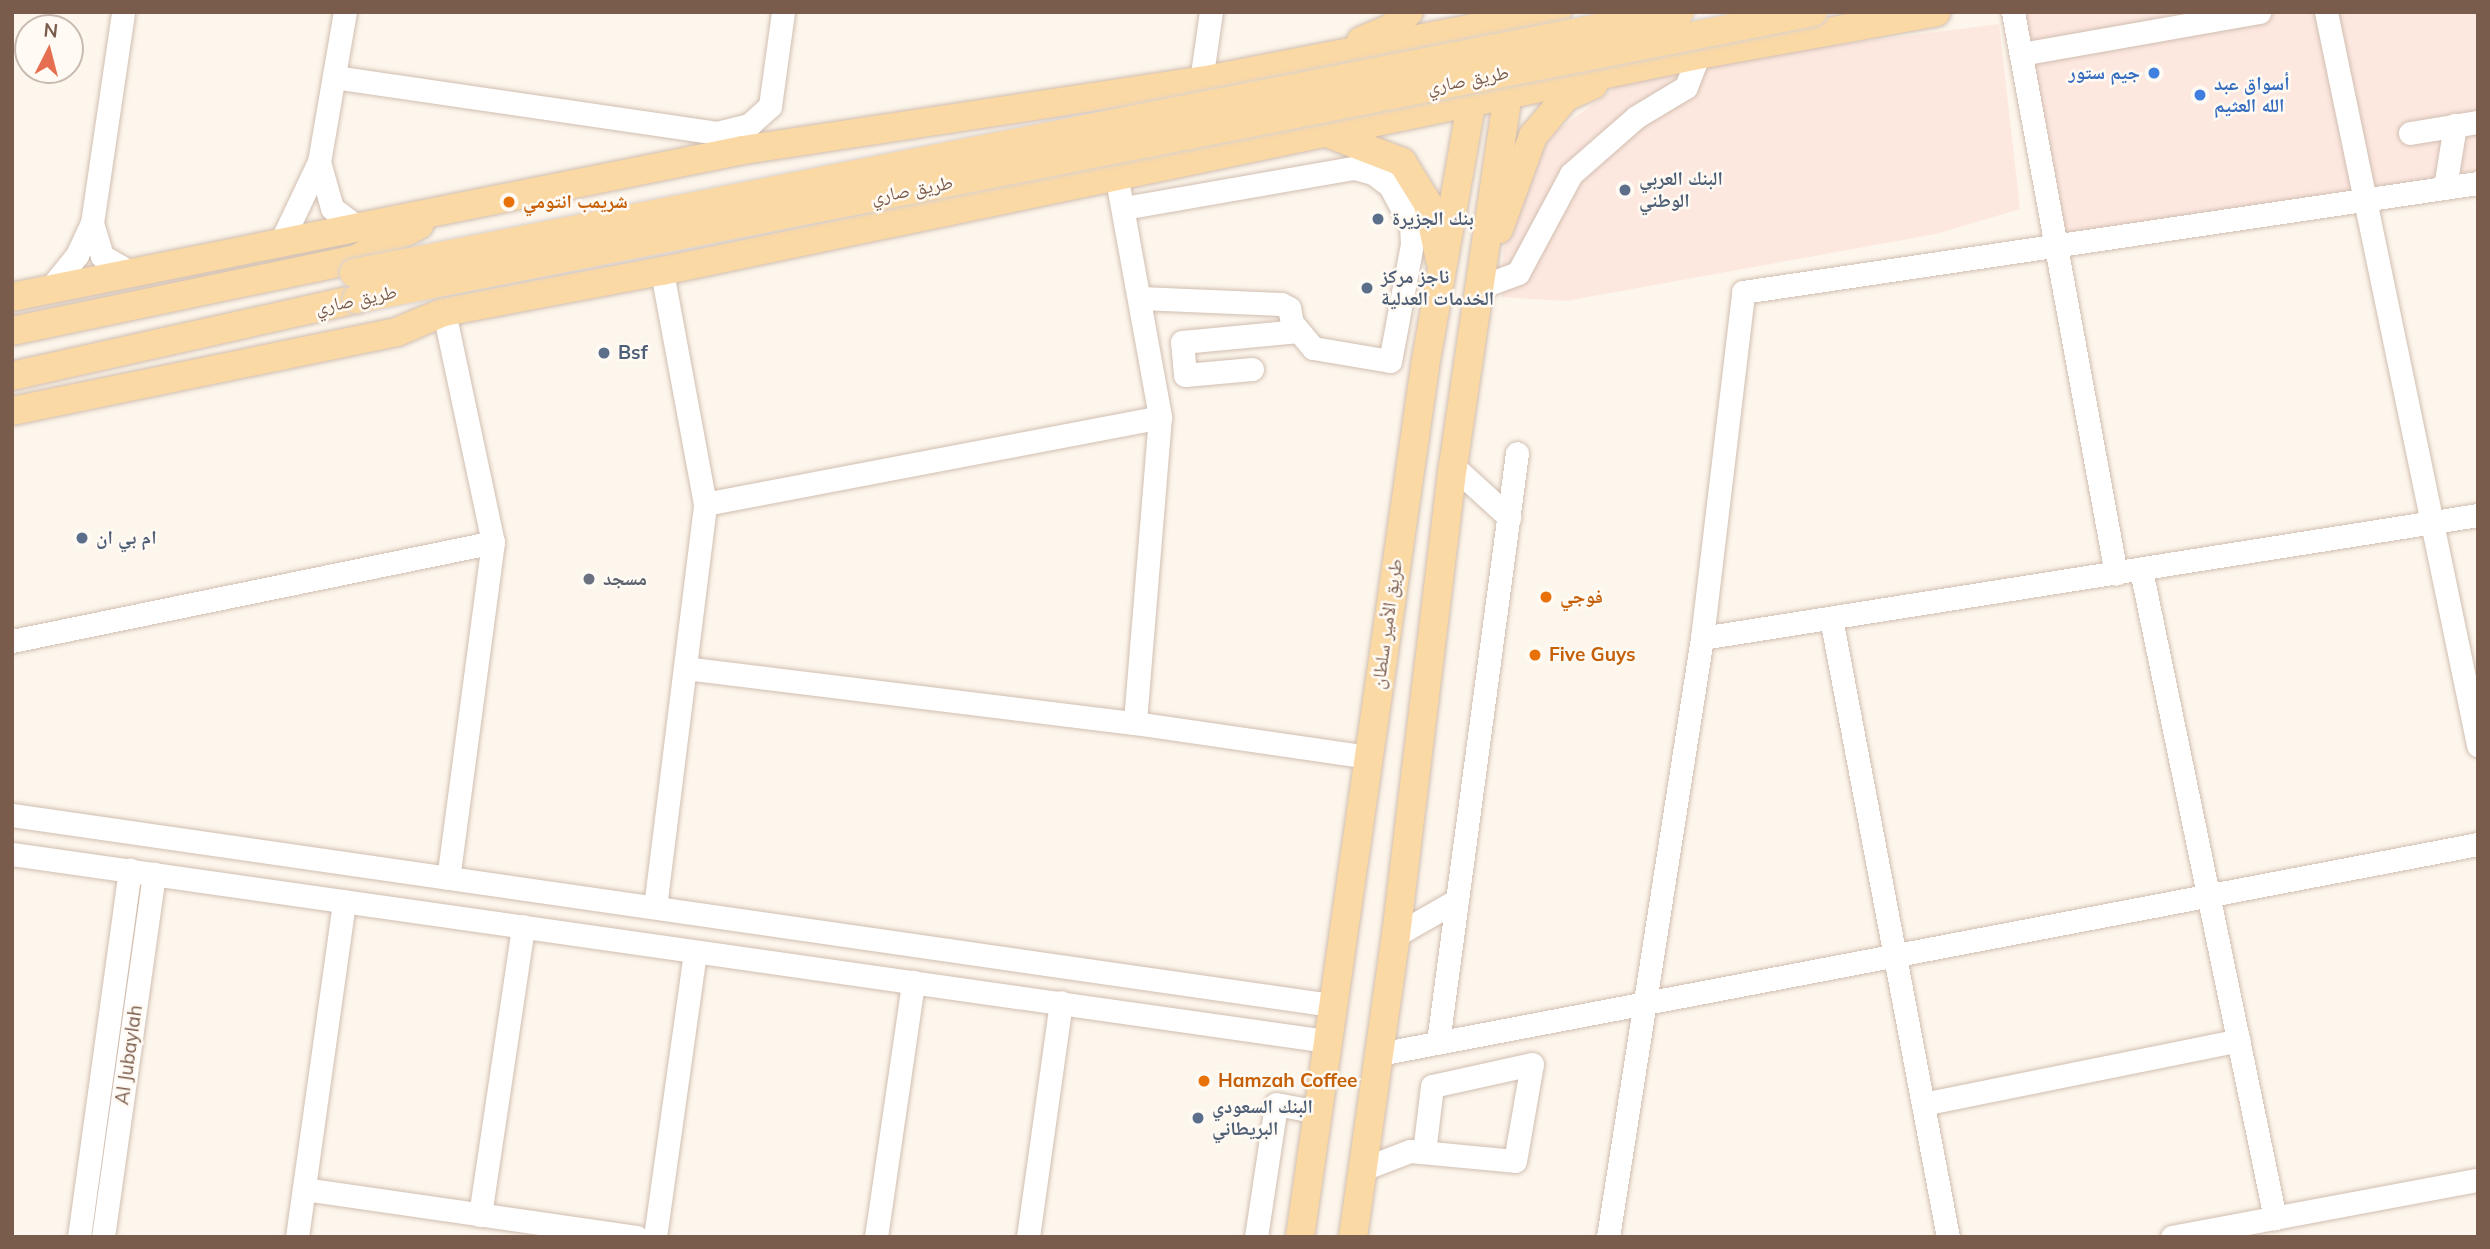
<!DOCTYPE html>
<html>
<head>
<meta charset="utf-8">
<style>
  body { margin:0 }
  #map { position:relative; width:2490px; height:1249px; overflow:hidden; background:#fdf6ec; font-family:Mulish,"Noto Naskh Arabic",sans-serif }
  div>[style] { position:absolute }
  .commercial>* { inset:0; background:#fde8e0 }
  .roads { filter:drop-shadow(0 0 2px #d1beb0) drop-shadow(0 0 2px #d1beb0) }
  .minor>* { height:23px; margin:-11.5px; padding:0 11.5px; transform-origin:11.5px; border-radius:11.5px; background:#fff }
  .major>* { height:28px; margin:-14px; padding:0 14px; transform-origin:14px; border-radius:14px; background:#fbd9a5 }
  .bridges { filter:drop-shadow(0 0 2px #dad1cd) drop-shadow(0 0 2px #dad1cd) }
  .major-bridge>* { height:28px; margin:-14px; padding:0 14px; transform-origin:14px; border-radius:14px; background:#fbd9a5 }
  .dots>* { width:19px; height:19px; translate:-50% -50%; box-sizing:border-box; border:4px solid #fffaf3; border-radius:50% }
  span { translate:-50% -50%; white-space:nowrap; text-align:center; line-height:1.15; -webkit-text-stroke:5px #fffaf3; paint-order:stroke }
  .shop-label { font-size:19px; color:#366cbe; font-weight:700 }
  .right { translate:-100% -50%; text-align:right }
  .left { translate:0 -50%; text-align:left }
  .street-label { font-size:19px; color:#7a5c4d }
  .service-label { font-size:19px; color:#4e5e75; font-weight:700 }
  .food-label { font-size:19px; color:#c56008; font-weight:700 }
  .worship-label { font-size:19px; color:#5b616d; font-weight:700 }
  .frame { position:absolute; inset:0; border:14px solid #7a5c4d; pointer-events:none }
  .north { position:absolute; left:14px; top:14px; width:70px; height:70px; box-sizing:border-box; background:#fffaf3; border:2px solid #cabbb1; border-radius:50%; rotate:6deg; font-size:19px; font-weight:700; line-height:28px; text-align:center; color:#7a5c4d }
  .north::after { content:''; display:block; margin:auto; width:24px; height:32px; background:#e76f51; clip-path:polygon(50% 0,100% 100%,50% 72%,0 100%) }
</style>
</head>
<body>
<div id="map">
  <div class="commercial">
    <div style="clip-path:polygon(2318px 12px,2354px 190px,2061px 237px,2020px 14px)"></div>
    <div style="clip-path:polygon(2335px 12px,2478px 12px,2478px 170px,2370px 190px)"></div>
    <div style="clip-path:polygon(1999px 24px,2020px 209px,1936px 234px,1566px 301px,1502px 297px,1505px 195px,1543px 141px,1620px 84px,1724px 59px)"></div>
  </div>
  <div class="roads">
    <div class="minor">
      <div style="left:2013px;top:12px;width:571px;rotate:79.61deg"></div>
      <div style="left:2326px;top:12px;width:749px;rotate:78.28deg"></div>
      <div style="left:2021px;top:54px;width:242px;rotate:-10deg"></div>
      <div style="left:334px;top:77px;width:387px;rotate:8.3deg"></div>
      <div style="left:717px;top:133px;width:33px;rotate:-14deg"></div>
      <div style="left:749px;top:125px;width:28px;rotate:-42deg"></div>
      <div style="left:770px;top:106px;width:95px;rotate:-82.1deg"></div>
      <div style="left:1201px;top:81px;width:70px;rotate:-81.8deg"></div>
      <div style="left:2410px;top:133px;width:69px;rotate:-9.2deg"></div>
      <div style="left:319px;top:162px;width:152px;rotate:-80.2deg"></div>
      <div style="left:1116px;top:174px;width:247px;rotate:79.7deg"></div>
      <div style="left:1160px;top:417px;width:307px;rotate:94.7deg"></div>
      <div style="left:2445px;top:187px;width:63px;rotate:-80.8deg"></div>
      <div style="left:1124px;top:208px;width:233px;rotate:-9.9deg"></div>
      <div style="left:1354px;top:168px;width:20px;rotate:15deg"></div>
      <div style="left:1373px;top:173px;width:21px;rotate:37deg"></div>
      <div style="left:1390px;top:186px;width:44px;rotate:61.7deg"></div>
      <div style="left:1411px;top:225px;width:19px;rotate:87deg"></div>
      <div style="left:1412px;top:244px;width:119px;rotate:100.6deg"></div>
      <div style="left:1390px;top:361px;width:78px;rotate:-170.4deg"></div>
      <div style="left:1313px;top:348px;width:33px;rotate:-130deg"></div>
      <div style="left:1292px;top:323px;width:15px;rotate:-101deg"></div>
      <div style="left:1289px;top:308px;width:9px;rotate:-153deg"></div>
      <div style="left:1281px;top:304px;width:141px;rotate:-177.6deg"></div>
      <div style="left:92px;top:223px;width:213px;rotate:-81.6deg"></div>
      <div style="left:280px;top:244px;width:91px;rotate:-64.6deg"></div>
      <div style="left:319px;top:162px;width:48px;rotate:74.2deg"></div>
      <div style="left:332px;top:208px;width:34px;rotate:37deg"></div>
      <div style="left:1478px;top:288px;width:43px;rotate:-20.6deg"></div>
      <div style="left:1518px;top:273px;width:112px;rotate:-61.8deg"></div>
      <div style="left:1571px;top:174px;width:86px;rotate:-41.2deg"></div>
      <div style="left:1636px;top:117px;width:58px;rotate:-31deg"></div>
      <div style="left:1686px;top:87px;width:34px;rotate:-69deg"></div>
      <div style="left:49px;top:290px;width:45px;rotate:-51.3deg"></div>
      <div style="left:77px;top:255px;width:35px;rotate:-65deg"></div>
      <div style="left:92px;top:223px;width:34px;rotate:73deg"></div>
      <div style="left:102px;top:256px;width:34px;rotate:30deg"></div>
      <div style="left:444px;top:312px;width:235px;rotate:78deg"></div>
      <div style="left:493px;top:542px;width:339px;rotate:97.6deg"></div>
      <div style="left:1252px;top:369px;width:67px;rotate:174.9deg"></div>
      <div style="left:1185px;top:375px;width:33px;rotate:-95deg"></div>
      <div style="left:1182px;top:342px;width:117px;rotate:-5.4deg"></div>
      <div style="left:1453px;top:466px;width:76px;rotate:42.3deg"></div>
      <div style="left:705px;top:504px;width:463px;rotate:-10.8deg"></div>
      <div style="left:2141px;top:570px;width:662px;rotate:78.32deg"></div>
      <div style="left:1831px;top:618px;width:630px;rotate:79.3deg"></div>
      <div style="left:1702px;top:638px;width:786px;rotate:-9.01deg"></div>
      <div style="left:12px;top:641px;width:491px;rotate:-11.6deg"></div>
      <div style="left:685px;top:668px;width:453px;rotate:7deg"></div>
      <div style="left:1135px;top:723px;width:234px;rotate:8.3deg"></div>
      <div style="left:12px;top:815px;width:1332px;rotate:8.2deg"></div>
      <div style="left:12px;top:854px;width:1327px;rotate:8.1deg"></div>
      <div style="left:655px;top:907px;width:406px;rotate:-82.9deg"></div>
      <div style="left:705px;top:504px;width:237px;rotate:-100.5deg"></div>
      <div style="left:1396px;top:935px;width:70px;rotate:-29.8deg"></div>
      <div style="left:1438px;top:1042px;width:594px;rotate:-82.36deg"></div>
      <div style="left:1379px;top:1054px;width:1119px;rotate:-10.82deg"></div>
      <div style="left:1923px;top:1104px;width:322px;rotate:-11.4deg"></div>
      <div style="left:1363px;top:1169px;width:50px;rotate:-21deg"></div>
      <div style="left:1410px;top:1151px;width:105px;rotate:5.4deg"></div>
      <div style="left:1515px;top:1161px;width:98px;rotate:-80.1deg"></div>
      <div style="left:1532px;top:1064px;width:102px;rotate:167.6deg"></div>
      <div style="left:1432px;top:1086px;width:66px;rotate:96.9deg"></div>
      <div style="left:304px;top:1189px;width:336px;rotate:8.2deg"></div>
      <div style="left:480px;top:1215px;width:292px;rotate:-81.5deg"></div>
      <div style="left:79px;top:1237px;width:371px;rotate:-82.1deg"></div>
      <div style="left:103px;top:1237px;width:367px;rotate:-82deg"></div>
      <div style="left:297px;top:1237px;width:339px;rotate:-82deg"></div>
      <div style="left:655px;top:1237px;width:288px;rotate:-82deg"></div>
      <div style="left:876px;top:1237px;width:258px;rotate:-81.7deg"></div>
      <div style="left:1028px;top:1237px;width:237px;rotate:-82deg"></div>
      <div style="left:1256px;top:1237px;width:134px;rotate:-81.4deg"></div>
      <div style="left:1276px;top:1104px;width:43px;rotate:10.8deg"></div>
      <div style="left:1608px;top:1237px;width:606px;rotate:-81.08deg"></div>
      <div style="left:1702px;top:638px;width:348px;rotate:-83.2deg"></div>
      <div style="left:1743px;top:292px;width:743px;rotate:-8.44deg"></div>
      <div style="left:2172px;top:1237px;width:311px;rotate:-10.6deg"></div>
    </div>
    <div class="major">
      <div style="left:1361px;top:41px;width:33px;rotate:-23deg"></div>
      <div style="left:1391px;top:28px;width:24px;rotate:-42deg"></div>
      <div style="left:1324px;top:132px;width:84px;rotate:21deg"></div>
      <div style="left:1402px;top:162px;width:49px;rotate:58.2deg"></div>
      <div style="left:1428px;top:204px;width:57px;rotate:77.9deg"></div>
      <div style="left:1499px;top:229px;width:99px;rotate:-69.9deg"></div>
      <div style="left:1533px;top:136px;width:51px;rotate:-49.8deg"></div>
      <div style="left:1566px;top:97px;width:30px;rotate:-24deg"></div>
      <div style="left:12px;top:297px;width:746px;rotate:-11.37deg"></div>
      <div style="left:743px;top:150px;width:463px;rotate:-8.6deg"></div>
      <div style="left:1201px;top:81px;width:363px;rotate:-11deg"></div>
      <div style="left:12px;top:331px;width:351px;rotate:-11.8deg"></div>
      <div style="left:356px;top:259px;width:72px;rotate:-28.4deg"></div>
      <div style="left:12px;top:376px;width:353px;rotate:-12.6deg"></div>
      <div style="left:12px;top:411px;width:393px;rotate:-11.6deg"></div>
      <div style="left:397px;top:332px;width:51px;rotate:-23.1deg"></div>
      <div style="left:444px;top:312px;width:222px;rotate:-10.7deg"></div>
      <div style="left:662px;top:271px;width:1058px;rotate:-11.78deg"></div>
      <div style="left:1698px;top:55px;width:242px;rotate:-10.2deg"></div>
      <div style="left:1300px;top:1237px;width:880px;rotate:-81.83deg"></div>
      <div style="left:1425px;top:366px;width:282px;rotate:-80deg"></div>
      <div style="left:1353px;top:1237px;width:305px;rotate:-81.9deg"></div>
      <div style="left:1396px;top:935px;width:472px;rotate:-83.1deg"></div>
      <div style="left:1453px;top:466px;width:392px;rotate:-81.6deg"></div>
    </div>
  </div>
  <div class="bridges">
    <div class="major-bridge">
      <div style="left:354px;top:273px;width:1351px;rotate:-11.14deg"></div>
      <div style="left:357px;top:299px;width:1484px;rotate:-11.15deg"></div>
    </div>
  </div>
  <div class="dots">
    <div style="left:2154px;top:73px;background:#3f7fe0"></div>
    <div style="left:2200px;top:95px;background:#3f7fe0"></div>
    <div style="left:1625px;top:190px;background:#5c6f8a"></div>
    <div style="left:509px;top:202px;background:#e8710a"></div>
    <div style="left:1378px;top:219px;background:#5c6f8a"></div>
    <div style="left:1367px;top:288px;background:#5c6f8a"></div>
    <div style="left:604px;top:353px;background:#5c6f8a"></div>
    <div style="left:82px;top:538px;background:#5c6f8a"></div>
    <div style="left:589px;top:579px;background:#6b7280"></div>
    <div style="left:1546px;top:597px;background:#e8710a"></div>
    <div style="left:1535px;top:655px;background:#e8710a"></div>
    <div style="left:1204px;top:1081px;background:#e8710a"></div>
    <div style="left:1198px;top:1118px;background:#5c6f8a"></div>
  </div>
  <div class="shop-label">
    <span class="right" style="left:2140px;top:73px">جيم ستور</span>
    <span class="left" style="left:2214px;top:95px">أسواق عبد<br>الله العثيم</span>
  </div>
  <div class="street-label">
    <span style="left:1468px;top:80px;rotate:-11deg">طريق صاري</span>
    <span style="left:912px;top:190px;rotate:-11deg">طريق صاري</span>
    <span style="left:356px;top:300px;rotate:-12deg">طريق صاري</span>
    <span style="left:1387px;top:624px;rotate:-82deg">طريق الأمير سلطان</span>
    <span style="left:129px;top:1055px;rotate:-82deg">Al Jubaylah</span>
  </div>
  <div class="service-label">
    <span class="left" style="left:1639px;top:190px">البنك العربي<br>الوطني</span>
    <span class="left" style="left:1392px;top:219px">بنك الجزيرة</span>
    <span class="left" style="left:1381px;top:288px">ناجز مركز<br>الخدمات العدلية</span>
    <span class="left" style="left:618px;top:353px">Bsf</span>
    <span class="left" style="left:96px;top:538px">ام بي ان</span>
    <span class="left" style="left:1212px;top:1118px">البنك السعودي<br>البريطاني</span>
  </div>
  <div class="food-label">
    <span class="left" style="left:523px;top:202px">شريمب انتومي</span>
    <span class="left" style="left:1560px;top:597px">فوجي</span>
    <span class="left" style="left:1549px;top:655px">Five Guys</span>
    <span class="left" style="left:1218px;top:1081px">Hamzah Coffee</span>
  </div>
  <div class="worship-label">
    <span class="left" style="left:603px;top:579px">مسجد</span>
  </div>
  <div class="frame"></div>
  <div class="north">N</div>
</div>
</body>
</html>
